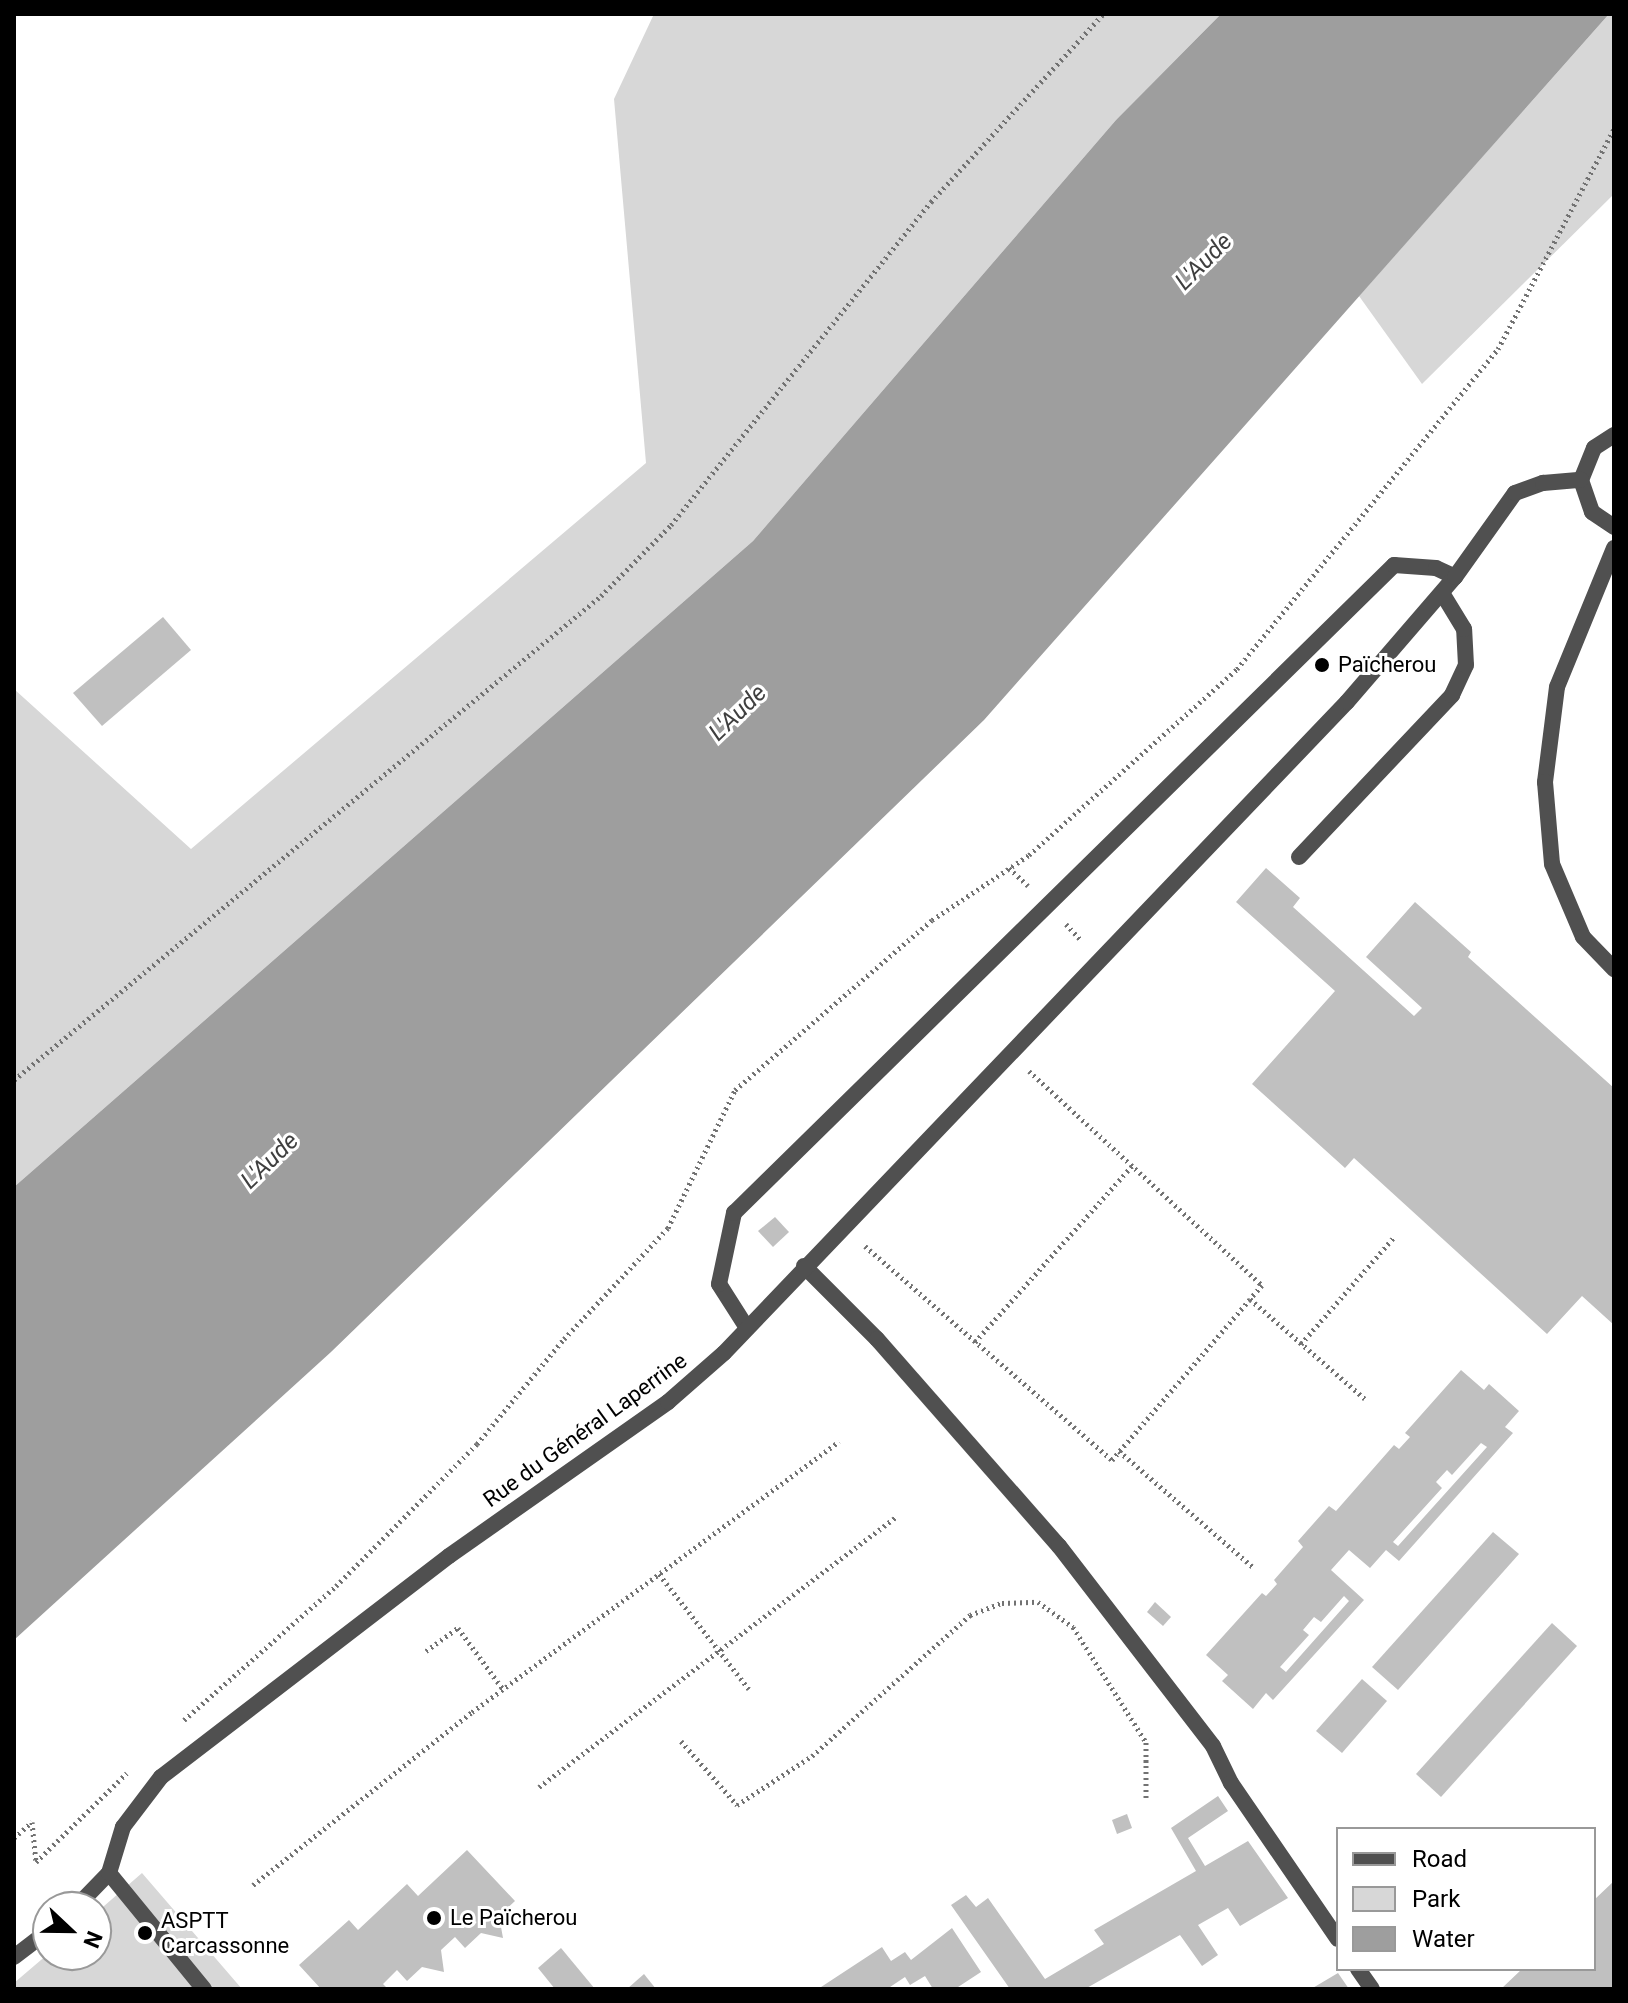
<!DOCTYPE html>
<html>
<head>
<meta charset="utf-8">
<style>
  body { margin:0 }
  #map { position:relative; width:1628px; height:2003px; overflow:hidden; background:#fff; font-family:Roboto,sans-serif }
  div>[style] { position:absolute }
  .green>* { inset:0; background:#d7d7d7 }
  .water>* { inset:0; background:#9e9e9e }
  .building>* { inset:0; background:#c0c0c0 }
  .path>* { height:5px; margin-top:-2.5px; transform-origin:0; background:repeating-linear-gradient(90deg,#727272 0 2px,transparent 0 6px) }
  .lane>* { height:16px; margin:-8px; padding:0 8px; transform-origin:8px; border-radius:8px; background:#505050 }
  .street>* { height:16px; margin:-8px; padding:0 8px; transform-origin:8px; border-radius:8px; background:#505050 }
  .dots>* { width:22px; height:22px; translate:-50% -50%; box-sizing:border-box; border:4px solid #fff; border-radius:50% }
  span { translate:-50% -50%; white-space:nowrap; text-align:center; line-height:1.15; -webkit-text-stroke:6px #fff; paint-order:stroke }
  .poi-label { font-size:22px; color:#000 }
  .left { translate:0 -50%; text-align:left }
  .street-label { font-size:22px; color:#000 }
  .water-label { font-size:24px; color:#3f3f3f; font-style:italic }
  .frame { position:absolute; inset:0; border:16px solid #000; pointer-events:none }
  .legend { position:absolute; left:1336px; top:1827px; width:260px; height:144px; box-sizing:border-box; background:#fff; border:2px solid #999; margin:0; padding:10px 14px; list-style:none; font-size:24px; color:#000 }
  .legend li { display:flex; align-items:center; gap:16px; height:40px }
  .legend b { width:40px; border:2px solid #999 }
  .north { position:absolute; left:32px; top:1891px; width:80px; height:80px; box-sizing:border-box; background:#fff; border:2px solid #999; border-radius:50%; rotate:112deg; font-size:22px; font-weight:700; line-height:32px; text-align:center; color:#000 }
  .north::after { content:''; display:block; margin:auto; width:28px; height:36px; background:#000; clip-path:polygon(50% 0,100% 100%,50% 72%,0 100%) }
</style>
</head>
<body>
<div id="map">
  <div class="green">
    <div style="clip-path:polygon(654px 14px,1221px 14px,1116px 120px,753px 541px,14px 1187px,14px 689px,191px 849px,646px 463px,614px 99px)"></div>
    <div style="clip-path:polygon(1609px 14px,1614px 14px,1614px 194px,1422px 384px,1359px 296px)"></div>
    <div style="clip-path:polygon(142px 1873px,242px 1989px,14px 1989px,14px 1983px,48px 1954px,96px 1955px,96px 1913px)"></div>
  </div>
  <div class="water">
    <div style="clip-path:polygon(1221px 14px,1609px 14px,984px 720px,331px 1352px,14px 1640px,14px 1187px,753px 541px,1116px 120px)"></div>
  </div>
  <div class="building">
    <div style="clip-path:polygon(163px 617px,191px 650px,102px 726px,73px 693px)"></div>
    <div style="clip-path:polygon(1266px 868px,1300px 898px,1293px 907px,1414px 1016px,1422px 1008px,1366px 957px,1415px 902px,1471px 952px,1468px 957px,1614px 1088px,1614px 1325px,1582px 1296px,1547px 1334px,1354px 1158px,1345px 1168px,1252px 1084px,1335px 991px,1236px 902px)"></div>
    <div style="clip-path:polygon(775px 1217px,789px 1232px,773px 1247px,758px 1231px)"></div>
    <div style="clip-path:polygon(evenodd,1461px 1370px,1484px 1390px,1489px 1384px,1519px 1411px,1505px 1427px,1513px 1433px,1399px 1561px,1386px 1550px,1370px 1568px,1349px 1550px,1331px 1570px,1364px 1600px,1273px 1700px,1266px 1693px,1253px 1709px,1222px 1681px,1228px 1675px,1206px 1655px,1262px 1593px,1266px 1596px,1277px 1584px,1274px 1580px,1303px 1547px,1298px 1541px,1329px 1506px,1336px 1511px,1394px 1445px,1399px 1449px,1410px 1437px,1405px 1433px,1461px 1370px,1481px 1443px,1487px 1447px,1398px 1546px,1393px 1542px,1442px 1488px,1436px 1482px,1447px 1470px,1452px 1475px,1481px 1443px,1461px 1370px,1344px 1596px,1349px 1601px,1286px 1672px,1280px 1667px,1309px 1635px,1303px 1630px,1314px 1617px,1321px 1622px,1344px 1596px)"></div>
    <div style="clip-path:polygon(1493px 1532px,1519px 1554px,1398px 1690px,1372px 1667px)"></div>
    <div style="clip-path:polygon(1155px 1602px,1171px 1617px,1163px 1626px,1147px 1612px)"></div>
    <div style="clip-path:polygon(1552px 1623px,1577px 1646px,1441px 1797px,1416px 1774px)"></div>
    <div style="clip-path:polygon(1362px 1679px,1387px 1701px,1342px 1753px,1316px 1731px)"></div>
    <div style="clip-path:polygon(1218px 1796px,1228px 1811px,1188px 1838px,1205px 1866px,1248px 1841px,1288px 1898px,1240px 1926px,1228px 1908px,1198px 1925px,1218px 1955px,1202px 1966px,1180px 1935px,1085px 1989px,1010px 1989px,951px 1905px,966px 1895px,976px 1907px,988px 1898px,1045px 1979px,1104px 1944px,1094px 1930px,1196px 1871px,1171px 1828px)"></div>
    <div style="clip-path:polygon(1127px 1814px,1132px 1828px,1117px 1834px,1112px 1820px)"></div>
    <div style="clip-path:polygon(467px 1850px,515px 1901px,499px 1916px,503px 1938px,481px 1933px,465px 1948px,455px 1937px,441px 1950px,444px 1972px,422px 1967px,407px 1981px,397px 1970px,383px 1984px,388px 1989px,321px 1989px,299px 1965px,349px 1920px,358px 1930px,407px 1884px,418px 1896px)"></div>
    <div style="clip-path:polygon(1614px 1881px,1614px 1989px,1501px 1989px,1522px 1969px,1594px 1969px,1594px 1900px)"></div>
    <div style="clip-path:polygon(952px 1928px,981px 1972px,955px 1989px,933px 1989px,925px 1976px,910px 1985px,905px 1977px,887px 1989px,818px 1989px,882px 1947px,891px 1961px,905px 1952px,911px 1960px)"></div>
    <div style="clip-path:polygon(561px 1948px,595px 1989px,555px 1989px,538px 1968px)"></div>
    <div style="clip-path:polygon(1338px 1973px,1349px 1989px,1311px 1989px)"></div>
    <div style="clip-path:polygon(644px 1974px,656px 1989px,627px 1989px)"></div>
  </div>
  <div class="path">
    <div style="left:1009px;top:868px;width:26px;rotate:43deg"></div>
    <div style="left:1066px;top:924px;width:22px;rotate:47deg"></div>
    <div style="left:1029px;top:1071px;width:316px;rotate:42.6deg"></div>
    <div style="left:1262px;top:1285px;width:18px;rotate:131deg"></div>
    <div style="left:14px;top:1080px;width:761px;rotate:-39.51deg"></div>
    <div style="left:601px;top:596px;width:100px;rotate:-45.4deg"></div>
    <div style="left:671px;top:525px;width:415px;rotate:-51.2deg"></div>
    <div style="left:931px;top:202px;width:255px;rotate:-47.5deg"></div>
    <div style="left:865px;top:1246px;width:327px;rotate:40.9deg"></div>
    <div style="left:1112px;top:1460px;width:212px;rotate:-49.4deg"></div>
    <div style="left:1250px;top:1299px;width:152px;rotate:41deg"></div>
    <div style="left:975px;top:1342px;width:236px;rotate:-48.3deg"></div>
    <div style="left:1301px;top:1344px;width:142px;rotate:-49deg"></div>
    <div style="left:1119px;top:1451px;width:177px;rotate:40.9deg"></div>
    <div style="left:659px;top:1574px;width:146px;rotate:52deg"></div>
    <div style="left:426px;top:1651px;width:39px;rotate:-36deg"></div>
    <div style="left:458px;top:1628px;width:76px;rotate:53.6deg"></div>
    <div style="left:184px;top:1720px;width:203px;rotate:-41.4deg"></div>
    <div style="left:336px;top:1586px;width:200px;rotate:-45.2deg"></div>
    <div style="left:477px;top:1444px;width:136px;rotate:-50.4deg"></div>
    <div style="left:564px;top:1339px;width:152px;rotate:-46.9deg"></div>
    <div style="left:668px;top:1228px;width:153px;rotate:-64.1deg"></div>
    <div style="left:735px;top:1090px;width:260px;rotate:-40.8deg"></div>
    <div style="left:932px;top:920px;width:117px;rotate:-33.8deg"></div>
    <div style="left:1029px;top:855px;width:279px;rotate:-41.8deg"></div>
    <div style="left:1237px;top:669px;width:413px;rotate:-50.8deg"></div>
    <div style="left:1498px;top:349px;width:249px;rotate:-62.2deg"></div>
    <div style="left:681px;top:1741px;width:85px;rotate:48.8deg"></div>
    <div style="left:737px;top:1805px;width:90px;rotate:-33.2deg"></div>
    <div style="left:812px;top:1756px;width:212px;rotate:-41.7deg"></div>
    <div style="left:970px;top:1615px;width:34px;rotate:-21deg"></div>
    <div style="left:1002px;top:1603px;width:36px;rotate:-2deg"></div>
    <div style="left:1038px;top:1602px;width:43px;rotate:35.5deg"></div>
    <div style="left:1073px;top:1627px;width:136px;rotate:57.6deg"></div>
    <div style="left:1146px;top:1742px;width:56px;rotate:90deg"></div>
    <div style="left:539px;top:1787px;width:448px;rotate:-37.1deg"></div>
    <div style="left:14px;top:1838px;width:24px;rotate:-42deg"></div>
    <div style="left:32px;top:1822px;width:40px;rotate:84.3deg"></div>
    <div style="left:36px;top:1862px;width:127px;rotate:-44.4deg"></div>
    <div style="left:253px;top:1885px;width:279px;rotate:-38.3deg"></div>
    <div style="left:472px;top:1712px;width:456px;rotate:-36.4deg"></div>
  </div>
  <div class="lane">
    <div style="left:1299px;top:857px;width:223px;rotate:-46.6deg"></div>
    <div style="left:1452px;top:695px;width:33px;rotate:-65deg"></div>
    <div style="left:1466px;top:665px;width:36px;rotate:-93deg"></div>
    <div style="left:1464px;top:629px;width:42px;rotate:-121.4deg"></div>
    <div style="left:747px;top:1328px;width:52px;rotate:-122.5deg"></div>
    <div style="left:719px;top:1284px;width:73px;rotate:-78.1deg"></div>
    <div style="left:734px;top:1213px;width:925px;rotate:-44.47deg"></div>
    <div style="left:1394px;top:565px;width:42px;rotate:4.1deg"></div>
    <div style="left:1436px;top:568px;width:21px;rotate:25deg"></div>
    <div style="left:14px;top:1957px;width:43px;rotate:-37.4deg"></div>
  </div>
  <div class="street">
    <div style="left:1614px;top:435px;width:24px;rotate:147deg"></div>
    <div style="left:1594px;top:448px;width:35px;rotate:112deg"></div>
    <div style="left:1581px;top:480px;width:34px;rotate:71deg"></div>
    <div style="left:1592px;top:512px;width:27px;rotate:34deg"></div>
    <div style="left:1614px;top:548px;width:150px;rotate:112.3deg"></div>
    <div style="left:1557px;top:687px;width:96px;rotate:97.2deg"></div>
    <div style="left:1545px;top:782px;width:82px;rotate:85.1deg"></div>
    <div style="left:1552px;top:864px;width:79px;rotate:67deg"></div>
    <div style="left:1583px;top:937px;width:45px;rotate:45.9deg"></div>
    <div style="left:804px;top:1266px;width:103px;rotate:45deg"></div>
    <div style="left:877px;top:1339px;width:276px;rotate:48.7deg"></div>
    <div style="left:1059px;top:1546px;width:252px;rotate:52.4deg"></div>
    <div style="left:1213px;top:1746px;width:41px;rotate:64.1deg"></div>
    <div style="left:1231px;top:1783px;width:189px;rotate:55.6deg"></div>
    <div style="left:109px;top:1873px;width:150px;rotate:50.7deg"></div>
    <div style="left:76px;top:1907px;width:47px;rotate:-45.9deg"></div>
    <div style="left:109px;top:1873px;width:48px;rotate:-73.1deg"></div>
    <div style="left:123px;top:1827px;width:63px;rotate:-52.8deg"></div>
    <div style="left:161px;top:1777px;width:363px;rotate:-37.5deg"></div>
    <div style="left:449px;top:1556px;width:268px;rotate:-35.1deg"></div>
    <div style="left:668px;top:1402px;width:74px;rotate:-41.2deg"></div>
    <div style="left:724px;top:1353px;width:901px;rotate:-46.26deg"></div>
    <div style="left:1347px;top:702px;width:165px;rotate:-49.2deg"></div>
    <div style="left:1455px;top:577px;width:103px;rotate:-54.5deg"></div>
    <div style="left:1515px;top:493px;width:30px;rotate:-20deg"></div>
    <div style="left:1543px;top:483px;width:38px;rotate:-5deg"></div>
    <div style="left:1358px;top:1969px;width:24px;rotate:55deg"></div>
  </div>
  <div class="dots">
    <div style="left:1322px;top:665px;background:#000"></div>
    <div style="left:434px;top:1918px;background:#000"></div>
    <div style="left:145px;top:1933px;background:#000"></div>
  </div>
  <div class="poi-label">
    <span class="left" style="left:1338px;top:665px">Païcherou</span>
    <span class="left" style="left:450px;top:1918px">Le Païcherou</span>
    <span class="left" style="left:161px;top:1933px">ASPTT<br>Carcassonne</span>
  </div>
  <div class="street-label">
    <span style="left:585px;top:1430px;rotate:-36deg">Rue du Général Laperrine</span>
  </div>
  <div class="water-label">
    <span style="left:1204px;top:262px;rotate:-45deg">L'Aude</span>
    <span style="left:738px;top:713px;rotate:-44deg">L'Aude</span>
    <span style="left:270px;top:1161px;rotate:-44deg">L'Aude</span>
  </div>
  <div class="frame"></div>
  <ul class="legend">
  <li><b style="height:10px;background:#505050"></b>Road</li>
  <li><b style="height:22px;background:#d7d7d7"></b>Park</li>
  <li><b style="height:22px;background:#9e9e9e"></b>Water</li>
  </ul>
  <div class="north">N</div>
</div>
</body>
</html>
